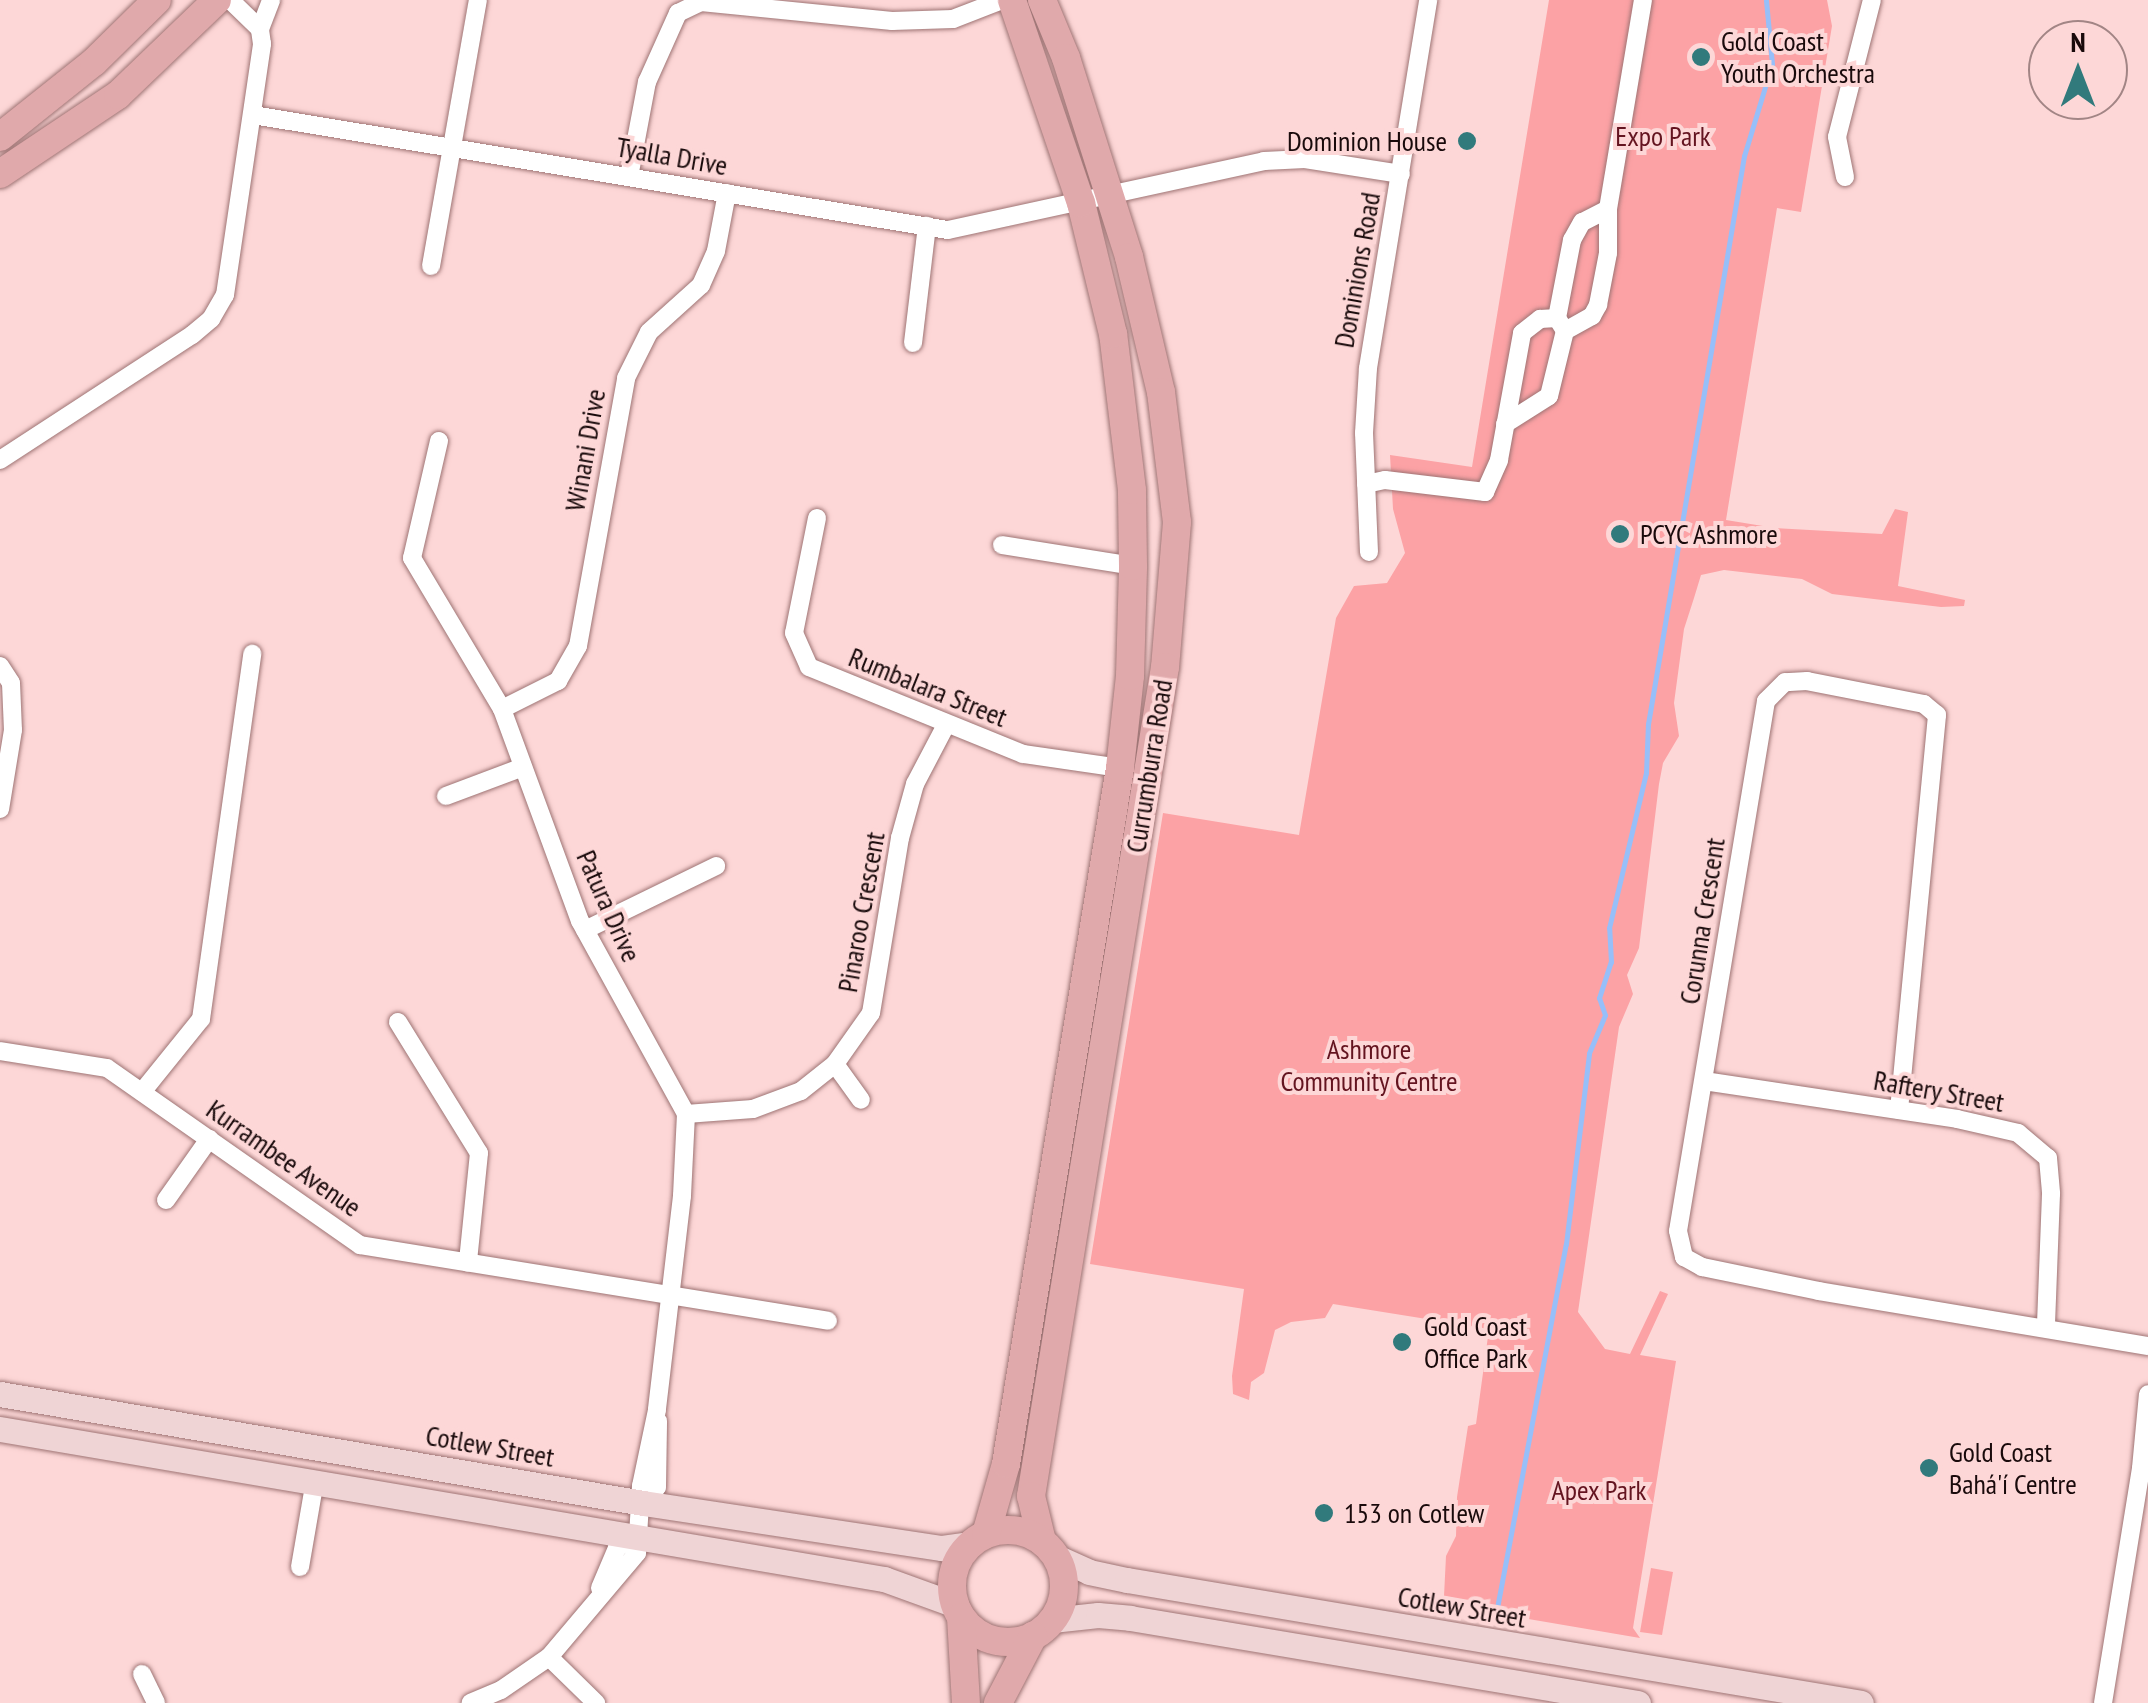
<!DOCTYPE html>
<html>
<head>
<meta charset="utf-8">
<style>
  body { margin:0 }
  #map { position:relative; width:2148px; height:1703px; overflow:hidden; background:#fdd7d7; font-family:"PT Sans Narrow",sans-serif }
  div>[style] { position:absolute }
  .green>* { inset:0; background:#fca2a5 }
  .stream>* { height:5px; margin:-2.5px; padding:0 2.5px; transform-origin:2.5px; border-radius:2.5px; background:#97bff9 }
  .roads { filter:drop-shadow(0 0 2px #9e7474) drop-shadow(0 0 2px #9e7474) }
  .minor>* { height:18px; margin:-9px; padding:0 9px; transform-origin:9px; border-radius:9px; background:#fff }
  .secondary>* { height:25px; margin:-12.5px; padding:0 12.5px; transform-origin:12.5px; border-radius:12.5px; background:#efd4d5 }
  .primary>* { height:28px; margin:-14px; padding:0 14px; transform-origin:14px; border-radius:14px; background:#e0a9ab }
  .primary>.ring { margin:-14px; padding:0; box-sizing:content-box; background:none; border:28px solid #e0a9ab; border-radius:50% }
  .dots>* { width:28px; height:28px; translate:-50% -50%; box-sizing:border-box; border:5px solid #fdd7d7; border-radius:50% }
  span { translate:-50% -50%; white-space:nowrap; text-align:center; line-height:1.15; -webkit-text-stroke:8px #fdd7d7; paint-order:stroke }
  .poi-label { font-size:28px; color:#190a0b }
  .left { translate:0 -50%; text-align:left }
  .right { translate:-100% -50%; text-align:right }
  .park-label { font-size:28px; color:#641420 }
  .street-label { font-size:28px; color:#190a0b }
  .north { position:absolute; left:2028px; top:20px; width:100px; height:100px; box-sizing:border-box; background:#fdd7d7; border:2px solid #a28585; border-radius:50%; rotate:0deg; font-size:28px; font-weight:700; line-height:40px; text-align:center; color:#190a0b }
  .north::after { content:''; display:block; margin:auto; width:35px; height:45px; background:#317a7c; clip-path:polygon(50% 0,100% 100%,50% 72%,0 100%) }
</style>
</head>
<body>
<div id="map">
  <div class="green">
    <div style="clip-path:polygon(1549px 0,1827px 0,1832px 26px,1801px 212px,1777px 208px,1726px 520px,1775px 528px,1882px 534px,1895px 509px,1908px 512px,1898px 586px,1965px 600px,1964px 606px,1941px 607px,1832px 594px,1802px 579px,1724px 570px,1701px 575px,1694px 598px,1684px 629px,1674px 703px,1679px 736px,1663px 763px,1659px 784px,1639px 948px,1627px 975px,1633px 994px,1619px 1027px,1578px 1312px,1605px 1349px,1630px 1354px,1660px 1291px,1668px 1294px,1640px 1355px,1676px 1361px,1633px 1628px,1640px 1638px,1475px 1610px,1476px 1603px,1444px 1596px,1446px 1556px,1456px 1536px,1457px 1497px,1468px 1426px,1476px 1424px,1489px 1329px,1333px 1304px,1325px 1318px,1291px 1322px,1275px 1330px,1264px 1373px,1251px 1382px,1249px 1400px,1233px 1394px,1232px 1376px,1244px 1289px,1090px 1264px,1163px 813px,1299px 835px,1336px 618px,1354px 586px,1387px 583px,1405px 553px,1393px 509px,1390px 455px,1472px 467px)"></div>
    <div style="clip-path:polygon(1651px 1568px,1673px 1572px,1662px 1635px,1640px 1632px)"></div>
  </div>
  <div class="stream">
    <div style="left:1497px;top:1608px;width:370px;rotate:-79.3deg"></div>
    <div style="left:1566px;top:1244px;width:192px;rotate:-83.1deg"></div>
    <div style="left:1589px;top:1053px;width:41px;rotate:-67.2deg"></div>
    <div style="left:1605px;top:1015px;width:18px;rotate:-109deg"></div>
    <div style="left:1599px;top:998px;width:38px;rotate:-72deg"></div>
    <div style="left:1611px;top:962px;width:34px;rotate:-93deg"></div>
    <div style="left:1609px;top:928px;width:159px;rotate:-76.6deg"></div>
    <div style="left:1646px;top:773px;width:49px;rotate:-87.7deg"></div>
    <div style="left:1648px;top:724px;width:576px;rotate:-80.41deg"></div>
    <div style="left:1744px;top:156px;width:96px;rotate:-73.1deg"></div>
    <div style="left:1772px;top:64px;width:64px;rotate:-95.4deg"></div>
  </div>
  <div class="roads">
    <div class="minor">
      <div style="left:260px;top:29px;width:31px;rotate:-69deg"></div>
      <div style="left:253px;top:115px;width:704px;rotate:9.4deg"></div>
      <div style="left:948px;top:230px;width:323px;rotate:-12.3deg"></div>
      <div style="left:1264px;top:161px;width:41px;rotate:-2.8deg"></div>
      <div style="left:1305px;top:159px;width:97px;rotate:8.9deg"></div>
      <div style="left:629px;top:177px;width:97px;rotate:-79.3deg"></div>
      <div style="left:647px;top:82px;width:76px;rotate:-65.8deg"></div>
      <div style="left:678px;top:13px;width:25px;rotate:-26deg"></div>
      <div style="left:701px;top:2px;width:192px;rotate:5.7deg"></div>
      <div style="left:892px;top:21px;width:61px;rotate:-1.9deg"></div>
      <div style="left:953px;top:19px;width:53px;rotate:-21.2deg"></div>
      <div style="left:1845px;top:177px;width:41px;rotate:-101.3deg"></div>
      <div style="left:1837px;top:137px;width:141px;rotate:-75.7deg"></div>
      <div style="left:1608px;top:209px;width:29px;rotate:153deg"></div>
      <div style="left:1582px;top:222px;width:21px;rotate:119deg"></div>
      <div style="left:1572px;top:240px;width:79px;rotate:100.9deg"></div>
      <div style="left:1557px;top:318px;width:15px;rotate:58deg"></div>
      <div style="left:1565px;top:331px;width:31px;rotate:-29deg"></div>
      <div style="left:1592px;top:316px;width:13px;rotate:-61deg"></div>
      <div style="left:1598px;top:305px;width:53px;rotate:-79.1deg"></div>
      <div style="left:1608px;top:253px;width:44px;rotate:-90deg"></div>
      <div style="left:1608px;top:209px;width:212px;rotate:-80.5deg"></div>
      <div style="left:431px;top:266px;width:270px;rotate:-80deg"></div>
      <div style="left:913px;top:343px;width:118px;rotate:-83.2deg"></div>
      <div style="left:1505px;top:424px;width:52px;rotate:-32.5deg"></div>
      <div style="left:1549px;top:396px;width:67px;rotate:-76.2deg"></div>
      <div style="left:439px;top:441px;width:120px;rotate:103deg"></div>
      <div style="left:412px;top:558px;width:176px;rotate:59.2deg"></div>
      <div style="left:502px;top:709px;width:226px;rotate:69.8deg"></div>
      <div style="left:580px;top:921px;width:220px;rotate:61.2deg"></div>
      <div style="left:686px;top:1114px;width:82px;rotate:92.8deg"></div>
      <div style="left:682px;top:1196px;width:215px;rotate:96.7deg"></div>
      <div style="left:657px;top:1410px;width:78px;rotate:101.9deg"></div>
      <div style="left:641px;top:1486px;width:67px;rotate:93.4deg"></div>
      <div style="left:637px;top:1553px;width:136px;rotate:130.2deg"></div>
      <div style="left:549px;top:1657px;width:58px;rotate:145.5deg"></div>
      <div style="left:501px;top:1690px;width:33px;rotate:157deg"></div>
      <div style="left:0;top:460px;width:229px;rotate:-33.1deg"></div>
      <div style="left:192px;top:335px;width:25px;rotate:-40deg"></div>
      <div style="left:211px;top:319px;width:28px;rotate:-60deg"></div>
      <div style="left:225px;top:295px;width:254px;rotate:-81.6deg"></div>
      <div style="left:262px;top:44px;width:15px;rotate:-98deg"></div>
      <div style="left:260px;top:29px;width:42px;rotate:-136deg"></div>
      <div style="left:1366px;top:484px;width:19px;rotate:-12deg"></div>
      <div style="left:1385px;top:480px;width:101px;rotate:6.8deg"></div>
      <div style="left:1485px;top:492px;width:35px;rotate:-66deg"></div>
      <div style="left:1499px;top:460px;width:129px;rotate:-79.7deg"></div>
      <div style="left:1522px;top:333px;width:23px;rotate:-38deg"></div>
      <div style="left:1540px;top:319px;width:17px;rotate:-3deg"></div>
      <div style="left:817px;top:518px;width:117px;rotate:101.3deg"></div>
      <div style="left:794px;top:633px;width:37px;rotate:66deg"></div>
      <div style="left:809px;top:667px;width:231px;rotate:22.1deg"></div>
      <div style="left:1023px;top:754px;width:98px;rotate:8.2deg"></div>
      <div style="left:1002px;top:545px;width:133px;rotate:9.1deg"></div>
      <div style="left:1369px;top:552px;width:119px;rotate:-92.4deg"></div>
      <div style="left:1364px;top:433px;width:65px;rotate:-86.5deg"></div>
      <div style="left:1368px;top:368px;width:373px;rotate:-80.7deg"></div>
      <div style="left:0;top:666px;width:20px;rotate:57deg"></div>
      <div style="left:11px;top:683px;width:47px;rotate:87.6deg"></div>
      <div style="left:13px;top:730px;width:80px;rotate:99.3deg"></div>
      <div style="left:502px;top:709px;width:63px;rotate:-26.6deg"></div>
      <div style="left:558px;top:681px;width:40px;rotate:-60.3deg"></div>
      <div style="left:578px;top:646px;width:272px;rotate:-79.8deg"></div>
      <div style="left:626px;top:378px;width:51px;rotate:-63.4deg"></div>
      <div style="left:649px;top:332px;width:70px;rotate:-42.1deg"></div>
      <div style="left:701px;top:285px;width:37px;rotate:-66deg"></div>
      <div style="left:716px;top:251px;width:59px;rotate:-79.3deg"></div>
      <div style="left:446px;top:796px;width:82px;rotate:-20.6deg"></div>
      <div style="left:585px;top:930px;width:146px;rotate:-26deg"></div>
      <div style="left:398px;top:1022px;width:154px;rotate:58.3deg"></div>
      <div style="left:479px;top:1153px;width:110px;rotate:95.8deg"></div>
      <div style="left:0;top:1051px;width:108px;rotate:9deg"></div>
      <div style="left:107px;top:1068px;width:309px;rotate:35deg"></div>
      <div style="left:360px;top:1245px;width:474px;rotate:9.2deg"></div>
      <div style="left:835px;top:1064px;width:44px;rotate:54.2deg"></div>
      <div style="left:1704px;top:1081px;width:256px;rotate:8.5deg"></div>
      <div style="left:1957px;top:1119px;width:63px;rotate:12.9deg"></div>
      <div style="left:2018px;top:1133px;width:39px;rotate:40deg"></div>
      <div style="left:2048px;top:1158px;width:36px;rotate:85deg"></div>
      <div style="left:2051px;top:1194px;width:133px;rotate:92.2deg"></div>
      <div style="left:142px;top:1092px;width:94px;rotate:-51.1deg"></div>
      <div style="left:201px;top:1019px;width:369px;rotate:-82deg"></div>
      <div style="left:1899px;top:1110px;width:397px;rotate:-84.5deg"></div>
      <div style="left:1937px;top:715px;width:17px;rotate:-140deg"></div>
      <div style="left:1924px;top:704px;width:119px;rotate:-168.9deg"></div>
      <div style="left:1807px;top:681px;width:22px;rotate:177deg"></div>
      <div style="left:1785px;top:682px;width:27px;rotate:135deg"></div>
      <div style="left:1766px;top:701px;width:537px;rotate:99.43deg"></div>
      <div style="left:1678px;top:1231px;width:27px;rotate:77deg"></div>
      <div style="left:1684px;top:1257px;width:21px;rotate:29deg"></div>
      <div style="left:1702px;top:1267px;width:119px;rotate:11.6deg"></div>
      <div style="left:1819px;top:1291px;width:334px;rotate:9.5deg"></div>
      <div style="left:686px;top:1114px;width:67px;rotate:-4.3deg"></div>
      <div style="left:753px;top:1109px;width:51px;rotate:-20.6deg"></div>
      <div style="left:801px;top:1091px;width:43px;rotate:-38.5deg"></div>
      <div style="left:835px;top:1064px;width:62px;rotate:-54.8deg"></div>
      <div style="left:871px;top:1013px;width:177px;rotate:-80.6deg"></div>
      <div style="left:900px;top:838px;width:56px;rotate:-74.5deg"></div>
      <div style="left:915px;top:784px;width:67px;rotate:-62.3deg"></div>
      <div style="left:166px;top:1200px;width:75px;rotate:-54.8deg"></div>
      <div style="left:643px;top:1503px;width:21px;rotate:-49deg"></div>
      <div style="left:657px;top:1487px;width:66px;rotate:-89.1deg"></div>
      <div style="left:300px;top:1567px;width:88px;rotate:-80.2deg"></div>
      <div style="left:600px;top:1588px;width:43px;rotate:-67deg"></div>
      <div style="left:617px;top:1548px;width:22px;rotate:-34deg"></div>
      <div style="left:549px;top:1657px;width:66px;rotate:44.4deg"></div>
      <div style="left:142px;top:1674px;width:32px;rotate:64deg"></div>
      <div style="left:2103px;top:1703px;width:238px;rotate:-80.8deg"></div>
      <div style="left:2141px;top:1468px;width:74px;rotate:-84.6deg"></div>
    </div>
    <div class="secondary">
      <div style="left:0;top:1394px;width:652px;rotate:9.62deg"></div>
      <div style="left:643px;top:1503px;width:302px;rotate:8.6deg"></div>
      <div style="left:942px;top:1548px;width:29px;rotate:-8deg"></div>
      <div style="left:0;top:1429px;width:897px;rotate:9.63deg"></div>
      <div style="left:884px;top:1579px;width:77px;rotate:19.9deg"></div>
      <div style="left:1056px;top:1557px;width:36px;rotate:24deg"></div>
      <div style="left:1089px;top:1572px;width:39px;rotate:12deg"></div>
      <div style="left:1127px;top:1580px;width:744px;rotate:9.51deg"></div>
      <div style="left:1052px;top:1620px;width:46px;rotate:-6.2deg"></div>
      <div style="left:1098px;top:1615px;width:32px;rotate:5deg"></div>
      <div style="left:1130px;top:1618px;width:515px;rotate:9.5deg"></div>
    </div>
    <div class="primary">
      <div style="left:1042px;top:0;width:63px;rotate:67.5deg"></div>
      <div style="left:1066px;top:58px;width:209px;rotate:72.4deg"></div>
      <div style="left:1129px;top:257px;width:139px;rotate:76.7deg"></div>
      <div style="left:1161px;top:392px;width:131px;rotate:83deg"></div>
      <div style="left:1177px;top:522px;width:145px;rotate:94.7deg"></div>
      <div style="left:1165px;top:667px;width:840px;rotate:99.18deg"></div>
      <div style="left:1031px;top:1496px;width:46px;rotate:76.3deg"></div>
      <div style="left:0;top:137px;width:120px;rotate:-38.6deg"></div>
      <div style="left:94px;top:62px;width:88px;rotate:-44.5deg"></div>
      <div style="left:0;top:174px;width:142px;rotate:-33.8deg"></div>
      <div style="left:118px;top:95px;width:137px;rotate:-43.8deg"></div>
      <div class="ring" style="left:952px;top:1530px;width:84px;height:84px"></div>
      <div style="left:986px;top:1534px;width:73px;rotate:-74.1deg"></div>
      <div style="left:1006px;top:1464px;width:705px;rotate:-80.7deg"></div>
      <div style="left:1120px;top:768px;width:93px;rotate:-83.8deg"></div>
      <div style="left:1130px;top:676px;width:110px;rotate:-88.4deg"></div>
      <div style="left:1133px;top:566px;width:76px;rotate:-90.8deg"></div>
      <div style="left:1132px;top:490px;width:157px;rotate:-96.9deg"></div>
      <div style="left:1113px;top:334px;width:135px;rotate:-103.7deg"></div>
      <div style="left:1081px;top:203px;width:214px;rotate:-108.8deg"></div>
      <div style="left:961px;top:1617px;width:86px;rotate:86.7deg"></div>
      <div style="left:998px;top:1703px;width:76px;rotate:-62.4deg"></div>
    </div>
  </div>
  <div class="dots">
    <div style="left:1701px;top:57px;background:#317a7c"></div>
    <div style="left:1467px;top:141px;background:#317a7c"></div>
    <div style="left:1620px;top:534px;background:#317a7c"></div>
    <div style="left:1402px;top:1342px;background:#317a7c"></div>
    <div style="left:1929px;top:1468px;background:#317a7c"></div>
    <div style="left:1324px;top:1513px;background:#317a7c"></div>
  </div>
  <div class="poi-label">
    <span class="left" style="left:1721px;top:57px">Gold Coast<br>Youth Orchestra</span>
    <span class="right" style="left:1447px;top:141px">Dominion House</span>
    <span class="left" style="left:1640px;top:534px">PCYC Ashmore</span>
    <span class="left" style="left:1424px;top:1342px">Gold Coast<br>Office Park</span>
    <span class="left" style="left:1949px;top:1468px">Gold Coast<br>Bahá'í Centre</span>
    <span class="left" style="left:1344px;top:1513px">153 on Cotlew</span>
  </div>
  <div class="park-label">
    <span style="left:1663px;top:136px">Expo Park</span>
    <span style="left:1369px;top:1065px">Ashmore<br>Community Centre</span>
    <span style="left:1599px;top:1490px">Apex Park</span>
  </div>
  <div class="street-label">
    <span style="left:672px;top:156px;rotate:10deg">Tyalla Drive</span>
    <span style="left:1357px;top:270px;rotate:-80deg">Dominions Road</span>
    <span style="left:585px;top:450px;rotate:-80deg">Winani Drive</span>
    <span style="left:928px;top:687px;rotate:22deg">Rumbalara Street</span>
    <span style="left:1149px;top:766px;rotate:-81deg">Currumburra Road</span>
    <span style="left:609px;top:906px;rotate:66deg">Patura Drive</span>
    <span style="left:861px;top:912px;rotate:-80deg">Pinaroo Crescent</span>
    <span style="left:1702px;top:921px;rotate:-81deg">Corunna Crescent</span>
    <span style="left:1939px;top:1091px;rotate:10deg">Raftery Street</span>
    <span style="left:284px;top:1158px;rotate:35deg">Kurrambee Avenue</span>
    <span style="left:490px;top:1446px;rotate:10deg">Cotlew Street</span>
    <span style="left:1462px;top:1607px;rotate:10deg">Cotlew Street</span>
  </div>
  <div class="north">N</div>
</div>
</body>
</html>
